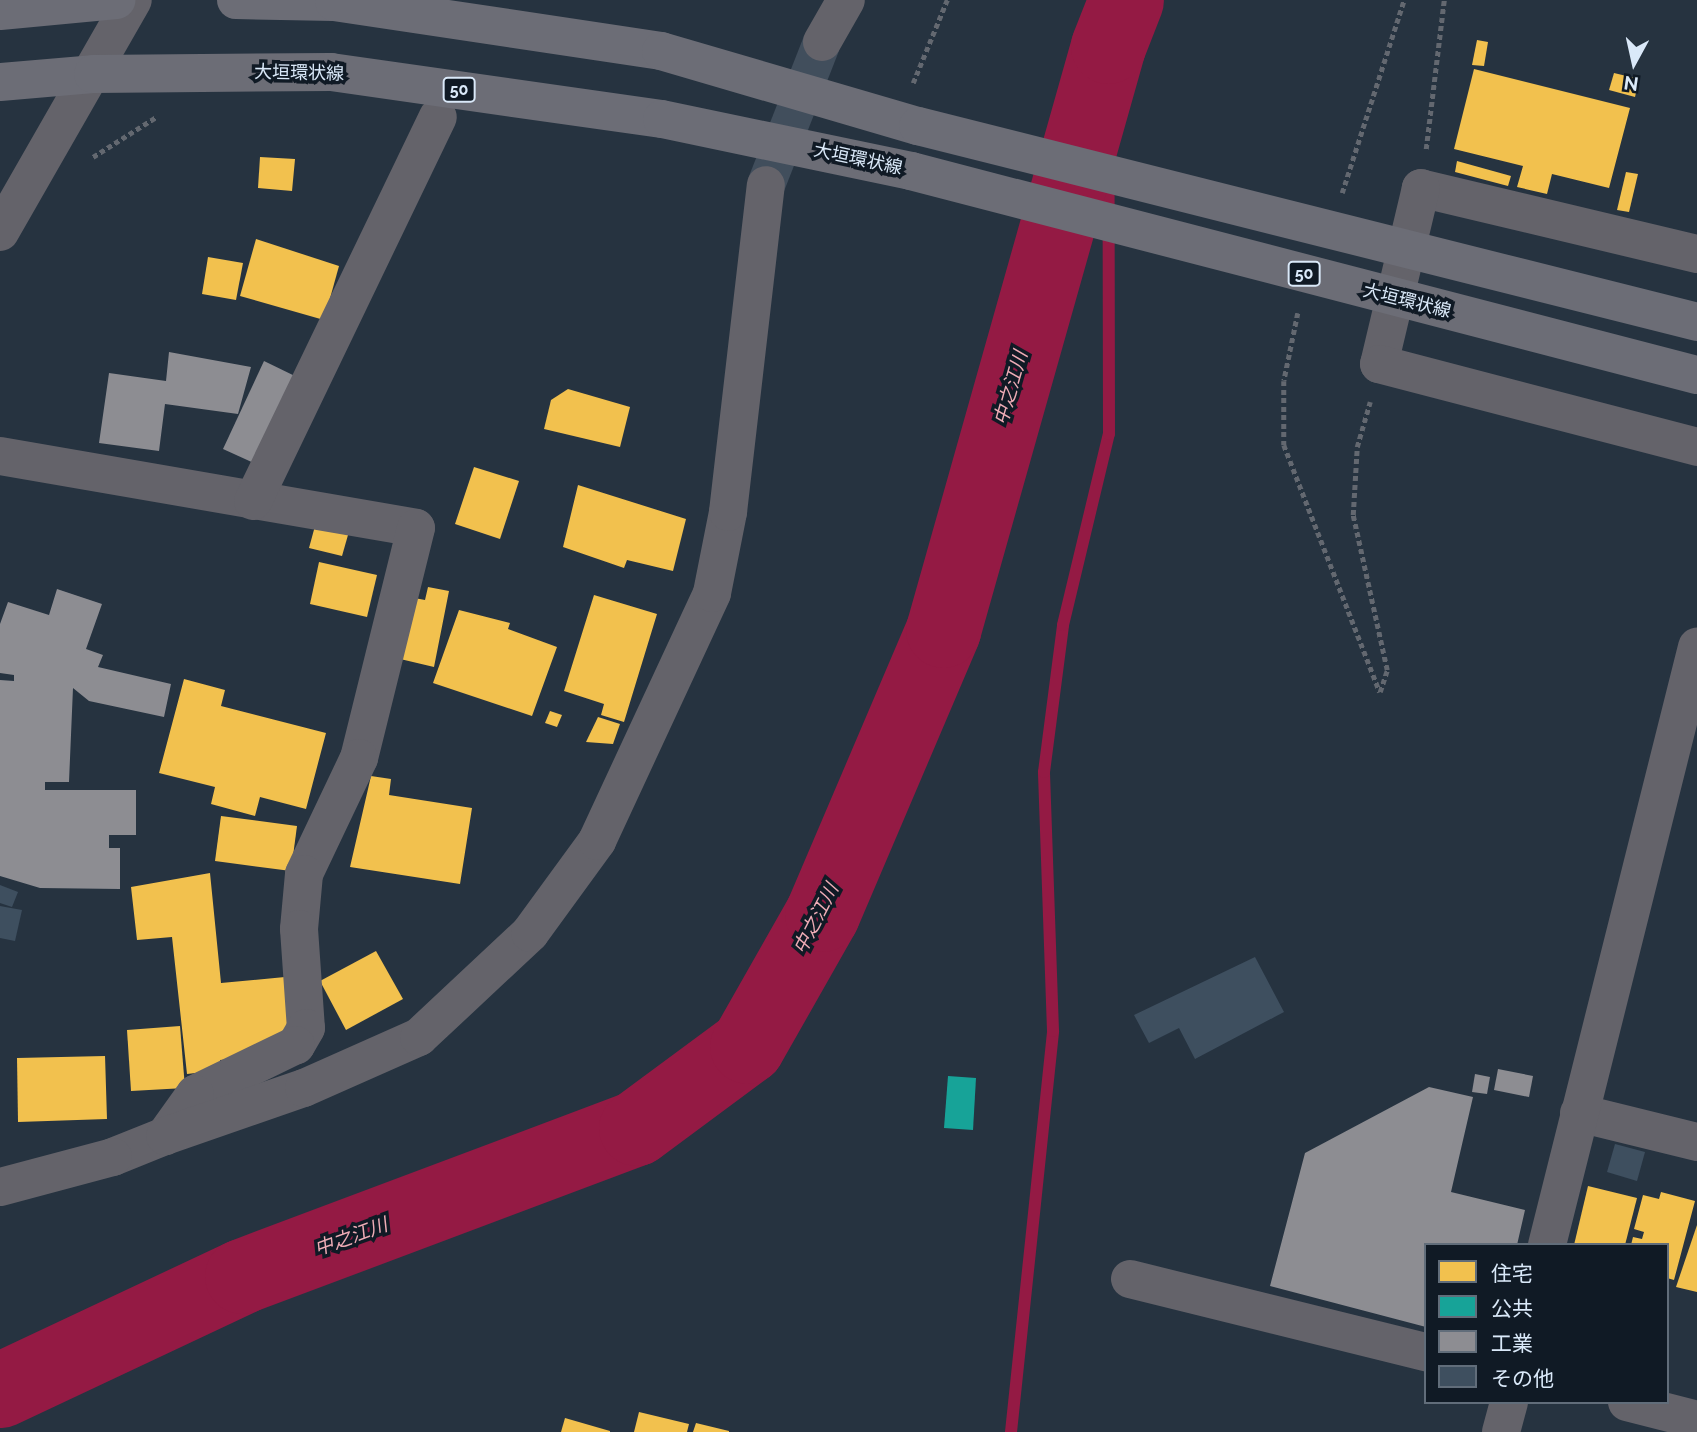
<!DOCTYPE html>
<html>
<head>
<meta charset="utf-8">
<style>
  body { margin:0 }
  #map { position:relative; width:1697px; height:1432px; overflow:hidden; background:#263340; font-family:Raleway,"Noto Sans JP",sans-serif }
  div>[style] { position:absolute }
  .homes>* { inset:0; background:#f2c14e }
  .public>* { inset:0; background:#17a398 }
  .industry>* { inset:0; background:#8d8d92 }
  .stream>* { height:12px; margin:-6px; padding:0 6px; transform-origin:6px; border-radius:6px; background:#941a44 }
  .river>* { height:75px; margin:-37.5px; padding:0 37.5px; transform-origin:37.5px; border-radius:37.5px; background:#941a44 }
  .building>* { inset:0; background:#3e4f5f }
  .minor-tunnel>* { height:38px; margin-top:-19px; transform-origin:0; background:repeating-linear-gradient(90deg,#414e5c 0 38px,transparent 0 57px) }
  .path>* { height:4.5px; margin-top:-2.25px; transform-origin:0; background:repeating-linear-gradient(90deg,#636870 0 5px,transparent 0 8.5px) }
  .minor>* { height:38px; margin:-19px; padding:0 19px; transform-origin:19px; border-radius:19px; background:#64636a }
  .primary>* { height:38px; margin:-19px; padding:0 19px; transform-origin:19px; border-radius:19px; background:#6c6d76 }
  .primary-bridge>* { height:38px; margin:-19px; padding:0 19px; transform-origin:19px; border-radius:19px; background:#6c6d76 }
  span { translate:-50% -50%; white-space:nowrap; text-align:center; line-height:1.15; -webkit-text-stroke:7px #101a25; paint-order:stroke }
  .shield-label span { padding:2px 5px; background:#101a25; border:2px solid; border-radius:5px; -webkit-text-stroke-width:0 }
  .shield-label { font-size:16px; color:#dae9f9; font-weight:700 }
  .street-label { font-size:18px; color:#dae9f9 }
  .water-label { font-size:19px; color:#efacb6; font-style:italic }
  .legend { position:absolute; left:1424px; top:1243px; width:245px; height:161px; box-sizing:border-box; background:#101a25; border:2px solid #616d7a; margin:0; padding:9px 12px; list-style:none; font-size:21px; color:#dae9f9 }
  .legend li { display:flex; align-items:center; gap:14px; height:35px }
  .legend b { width:35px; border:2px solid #616d7a }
  .north { position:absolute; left:1599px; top:28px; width:70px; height:70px; -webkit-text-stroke:5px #101a25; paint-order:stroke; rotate:188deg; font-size:19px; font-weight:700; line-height:28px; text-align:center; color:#dae9f9 }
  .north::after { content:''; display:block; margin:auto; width:24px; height:32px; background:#dae9f9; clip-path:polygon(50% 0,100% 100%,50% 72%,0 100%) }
</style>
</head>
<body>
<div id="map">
  <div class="homes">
    <div style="clip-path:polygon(1477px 40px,1488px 42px,1484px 66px,1472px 65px)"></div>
    <div style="clip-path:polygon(1474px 69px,1630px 108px,1609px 188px,1552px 174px,1547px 194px,1517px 187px,1523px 166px,1454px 149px)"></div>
    <div style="clip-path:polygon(1614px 73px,1639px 79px,1635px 97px,1609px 90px)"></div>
    <div style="clip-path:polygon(260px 157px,295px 159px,292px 191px,258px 188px)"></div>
    <div style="clip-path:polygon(1457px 161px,1511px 176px,1508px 186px,1455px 172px)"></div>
    <div style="clip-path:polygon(1626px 172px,1638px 174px,1629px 212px,1617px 210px)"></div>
    <div style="clip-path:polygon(256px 239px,339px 266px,324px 320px,240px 296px)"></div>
    <div style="clip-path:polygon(208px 257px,243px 263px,236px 300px,202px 294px)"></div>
    <div style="clip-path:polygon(568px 389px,630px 407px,620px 447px,544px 429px,551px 400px)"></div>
    <div style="clip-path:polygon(474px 467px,519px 481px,500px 539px,455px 524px)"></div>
    <div style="clip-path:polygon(578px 485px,686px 519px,673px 571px,627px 560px,624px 568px,563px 547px)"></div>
    <div style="clip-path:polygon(315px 526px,348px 535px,342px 556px,309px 548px)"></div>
    <div style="clip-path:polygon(319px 562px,377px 575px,367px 617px,310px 604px)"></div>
    <div style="clip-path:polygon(428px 587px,449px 591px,434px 667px,396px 658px,409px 597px,425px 600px)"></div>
    <div style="clip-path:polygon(594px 595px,657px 614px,624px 722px,601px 715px,604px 704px,564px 691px)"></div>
    <div style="clip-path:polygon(459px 610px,510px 623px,508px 629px,557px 647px,532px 716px,433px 683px)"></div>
    <div style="clip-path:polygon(184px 679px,225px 690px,221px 706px,326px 733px,306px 809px,260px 797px,255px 816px,211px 804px,215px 787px,159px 773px)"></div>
    <div style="clip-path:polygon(550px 711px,562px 715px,557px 727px,545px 723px)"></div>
    <div style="clip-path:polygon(598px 717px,620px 724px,613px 744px,586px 742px)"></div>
    <div style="clip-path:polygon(371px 776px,391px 779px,389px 795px,472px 808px,460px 884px,350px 867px)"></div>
    <div style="clip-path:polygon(221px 816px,297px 826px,291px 871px,215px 861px)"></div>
    <div style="clip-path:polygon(210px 873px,221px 983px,285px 977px,292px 1038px,244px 1058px,220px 1060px,221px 1070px,187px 1074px,172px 937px,137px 940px,131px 887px)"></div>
    <div style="clip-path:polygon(376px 951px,403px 999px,346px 1030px,320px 981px)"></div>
    <div style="clip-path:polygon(180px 1026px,185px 1088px,131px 1091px,127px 1030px)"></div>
    <div style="clip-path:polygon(105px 1056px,107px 1119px,18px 1122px,17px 1058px)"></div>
    <div style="clip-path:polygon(1588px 1186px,1637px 1198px,1625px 1245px,1574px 1245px)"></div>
    <div style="clip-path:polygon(1661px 1192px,1695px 1201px,1674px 1280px,1667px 1278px,1667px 1245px,1631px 1245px,1633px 1237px,1642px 1239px,1644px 1232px,1634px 1229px,1643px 1195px,1659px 1199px)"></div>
    <div style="clip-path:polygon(1697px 1225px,1697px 1292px,1676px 1287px)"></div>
    <div style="clip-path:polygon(639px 1412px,689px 1424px,687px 1432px,634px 1432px)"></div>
    <div style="clip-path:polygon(565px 1418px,610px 1431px,610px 1432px,561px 1432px)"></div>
    <div style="clip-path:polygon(696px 1423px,729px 1431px,729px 1432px,693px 1432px)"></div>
  </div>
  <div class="public">
    <div style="clip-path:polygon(948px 1076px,976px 1078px,973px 1130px,944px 1128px)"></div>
  </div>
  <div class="industry">
    <div style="clip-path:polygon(169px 352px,251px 367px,238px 414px,165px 404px,159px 451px,99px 443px,109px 373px,166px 381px)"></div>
    <div style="clip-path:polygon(264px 361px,299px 378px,258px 465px,223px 449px)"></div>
    <div style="clip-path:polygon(57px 589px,102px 604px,86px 649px,103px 655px,98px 667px,171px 684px,164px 717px,89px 701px,73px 688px,69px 782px,45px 782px,45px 790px,136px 790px,136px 835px,109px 835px,109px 848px,120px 848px,120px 889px,40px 888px,0 876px,0 680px,14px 681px,14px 675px,0 673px,0 624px,8px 602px,49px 615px)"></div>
    <div style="clip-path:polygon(1498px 1069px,1533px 1076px,1529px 1097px,1494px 1090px)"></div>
    <div style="clip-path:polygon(1475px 1074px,1490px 1077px,1487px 1094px,1472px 1092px)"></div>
    <div style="clip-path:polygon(1429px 1087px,1473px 1097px,1451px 1192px,1525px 1210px,1517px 1245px,1426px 1245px,1426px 1327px,1270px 1286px,1305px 1153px)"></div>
  </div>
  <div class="stream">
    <div style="left:1011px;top:1432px;width:403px;rotate:-84deg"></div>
    <div style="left:1053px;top:1031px;width:259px;rotate:-92deg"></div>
    <div style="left:1044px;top:772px;width:148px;rotate:-82.6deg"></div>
    <div style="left:1063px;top:625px;width:196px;rotate:-76.5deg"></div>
    <div style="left:1109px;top:434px;width:388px;rotate:-90.1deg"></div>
  </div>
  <div class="river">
    <div style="left:0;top:1390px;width:268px;rotate:-25.2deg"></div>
    <div style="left:242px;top:1276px;width:421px;rotate:-20.6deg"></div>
    <div style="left:636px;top:1128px;width:138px;rotate:-36.5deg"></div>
    <div style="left:747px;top:1046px;width:152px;rotate:-60.4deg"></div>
    <div style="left:822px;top:914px;width:309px;rotate:-66.9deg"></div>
    <div style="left:943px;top:630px;width:607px;rotate:-74.22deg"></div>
    <div style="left:1108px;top:46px;width:49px;rotate:-68.6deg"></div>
  </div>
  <div class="building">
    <div style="clip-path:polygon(0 885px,18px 892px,12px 907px,0 903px)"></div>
    <div style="clip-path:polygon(0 906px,22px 910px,15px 941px,0 938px)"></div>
    <div style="clip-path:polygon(1255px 957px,1284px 1012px,1195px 1059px,1179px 1028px,1149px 1043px,1134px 1015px)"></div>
    <div style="clip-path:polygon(1615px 1144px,1645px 1152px,1637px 1181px,1607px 1172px)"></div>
  </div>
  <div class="minor-tunnel">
    <div style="left:766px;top:185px;width:154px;rotate:-68.6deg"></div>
  </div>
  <div class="path">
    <div style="left:913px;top:83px;width:90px;rotate:-67.7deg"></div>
    <div style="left:1426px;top:149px;width:150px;rotate:-83.1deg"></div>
    <div style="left:93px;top:157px;width:75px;rotate:-32.4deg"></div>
    <div style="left:1342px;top:193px;width:203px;rotate:-72.2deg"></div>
    <div style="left:1298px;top:313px;width:69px;rotate:101.6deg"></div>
    <div style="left:1284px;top:381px;width:64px;rotate:90deg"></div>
    <div style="left:1284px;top:445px;width:265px;rotate:68.8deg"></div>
    <div style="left:1380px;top:692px;width:23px;rotate:-72deg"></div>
    <div style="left:1387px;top:670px;width:159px;rotate:-102.4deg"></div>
    <div style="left:1353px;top:515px;width:68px;rotate:-86.6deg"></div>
    <div style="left:1357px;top:447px;width:47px;rotate:-73.9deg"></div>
  </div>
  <div class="minor">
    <div style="left:822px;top:42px;width:48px;rotate:-60.3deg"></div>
    <div style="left:0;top:232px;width:267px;rotate:-60.2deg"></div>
    <div style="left:1697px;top:254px;width:284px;rotate:-166.6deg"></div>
    <div style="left:1421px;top:188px;width:181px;rotate:103.4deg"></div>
    <div style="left:1379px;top:364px;width:329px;rotate:14.6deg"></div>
    <div style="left:0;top:456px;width:422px;rotate:9.8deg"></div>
    <div style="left:416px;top:528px;width:237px;rotate:103.9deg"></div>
    <div style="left:359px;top:758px;width:128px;rotate:115.4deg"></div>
    <div style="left:304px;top:874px;width:55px;rotate:95.2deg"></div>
    <div style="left:299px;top:929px;width:99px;rotate:86deg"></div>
    <div style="left:306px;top:1028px;width:20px;rotate:120deg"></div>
    <div style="left:296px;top:1045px;width:112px;rotate:154.1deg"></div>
    <div style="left:195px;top:1094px;width:52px;rotate:125.5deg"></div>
    <div style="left:165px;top:1136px;width:56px;rotate:158deg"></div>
    <div style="left:113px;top:1157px;width:117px;rotate:165.1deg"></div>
    <div style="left:253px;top:501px;width:426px;rotate:-64.3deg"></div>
    <div style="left:1579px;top:1113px;width:122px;rotate:13.8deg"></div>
    <div style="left:165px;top:1136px;width:147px;rotate:-19.1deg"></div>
    <div style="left:304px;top:1088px;width:126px;rotate:-23.9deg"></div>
    <div style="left:419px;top:1037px;width:152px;rotate:-43.1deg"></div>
    <div style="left:530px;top:933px;width:114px;rotate:-53.9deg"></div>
    <div style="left:597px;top:841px;width:273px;rotate:-65.1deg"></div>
    <div style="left:712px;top:593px;width:83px;rotate:-78.8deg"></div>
    <div style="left:728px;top:512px;width:329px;rotate:-83.4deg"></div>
    <div style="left:1547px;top:1245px;width:617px;rotate:-75.92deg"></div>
    <div style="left:1130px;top:1279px;width:305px;rotate:13.9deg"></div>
    <div style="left:1627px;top:1402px;width:72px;rotate:14.4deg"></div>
    <div style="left:1501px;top:1432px;width:31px;rotate:-75deg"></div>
  </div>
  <div class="primary">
    <div style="left:236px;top:0;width:98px;rotate:1.2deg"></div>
    <div style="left:334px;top:2px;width:331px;rotate:8.5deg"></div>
    <div style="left:661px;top:51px;width:268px;rotate:16.3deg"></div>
    <div style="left:0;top:11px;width:117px;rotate:-5.4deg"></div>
    <div style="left:0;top:82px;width:93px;rotate:-4.9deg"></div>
    <div style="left:93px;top:74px;width:238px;rotate:-0.5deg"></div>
    <div style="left:331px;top:72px;width:334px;rotate:8.1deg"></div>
    <div style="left:662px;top:119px;width:254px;rotate:11.8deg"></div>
  </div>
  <div class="primary-bridge">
    <div style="left:918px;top:126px;width:803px;rotate:14.12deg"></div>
    <div style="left:911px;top:171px;width:812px;rotate:14.55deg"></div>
  </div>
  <div class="shield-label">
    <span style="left:459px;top:90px">50</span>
    <span style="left:1304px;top:274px">50</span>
  </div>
  <div class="street-label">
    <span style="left:299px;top:73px;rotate:1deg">大垣環状線</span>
    <span style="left:858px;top:159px;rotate:12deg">大垣環状線</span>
    <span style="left:1407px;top:301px;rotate:14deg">大垣環状線</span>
  </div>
  <div class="water-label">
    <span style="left:1011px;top:388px;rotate:-74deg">中之江川</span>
    <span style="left:816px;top:919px;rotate:-63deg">中之江川</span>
    <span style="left:351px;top:1237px;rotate:-20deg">中之江川</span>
  </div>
  <ul class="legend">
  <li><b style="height:19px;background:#f2c14e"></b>住宅</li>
  <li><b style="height:19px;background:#17a398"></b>公共</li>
  <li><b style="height:19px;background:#8d8d92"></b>工業</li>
  <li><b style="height:19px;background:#3e4f5f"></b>その他</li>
  </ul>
  <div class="north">N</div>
</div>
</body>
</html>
